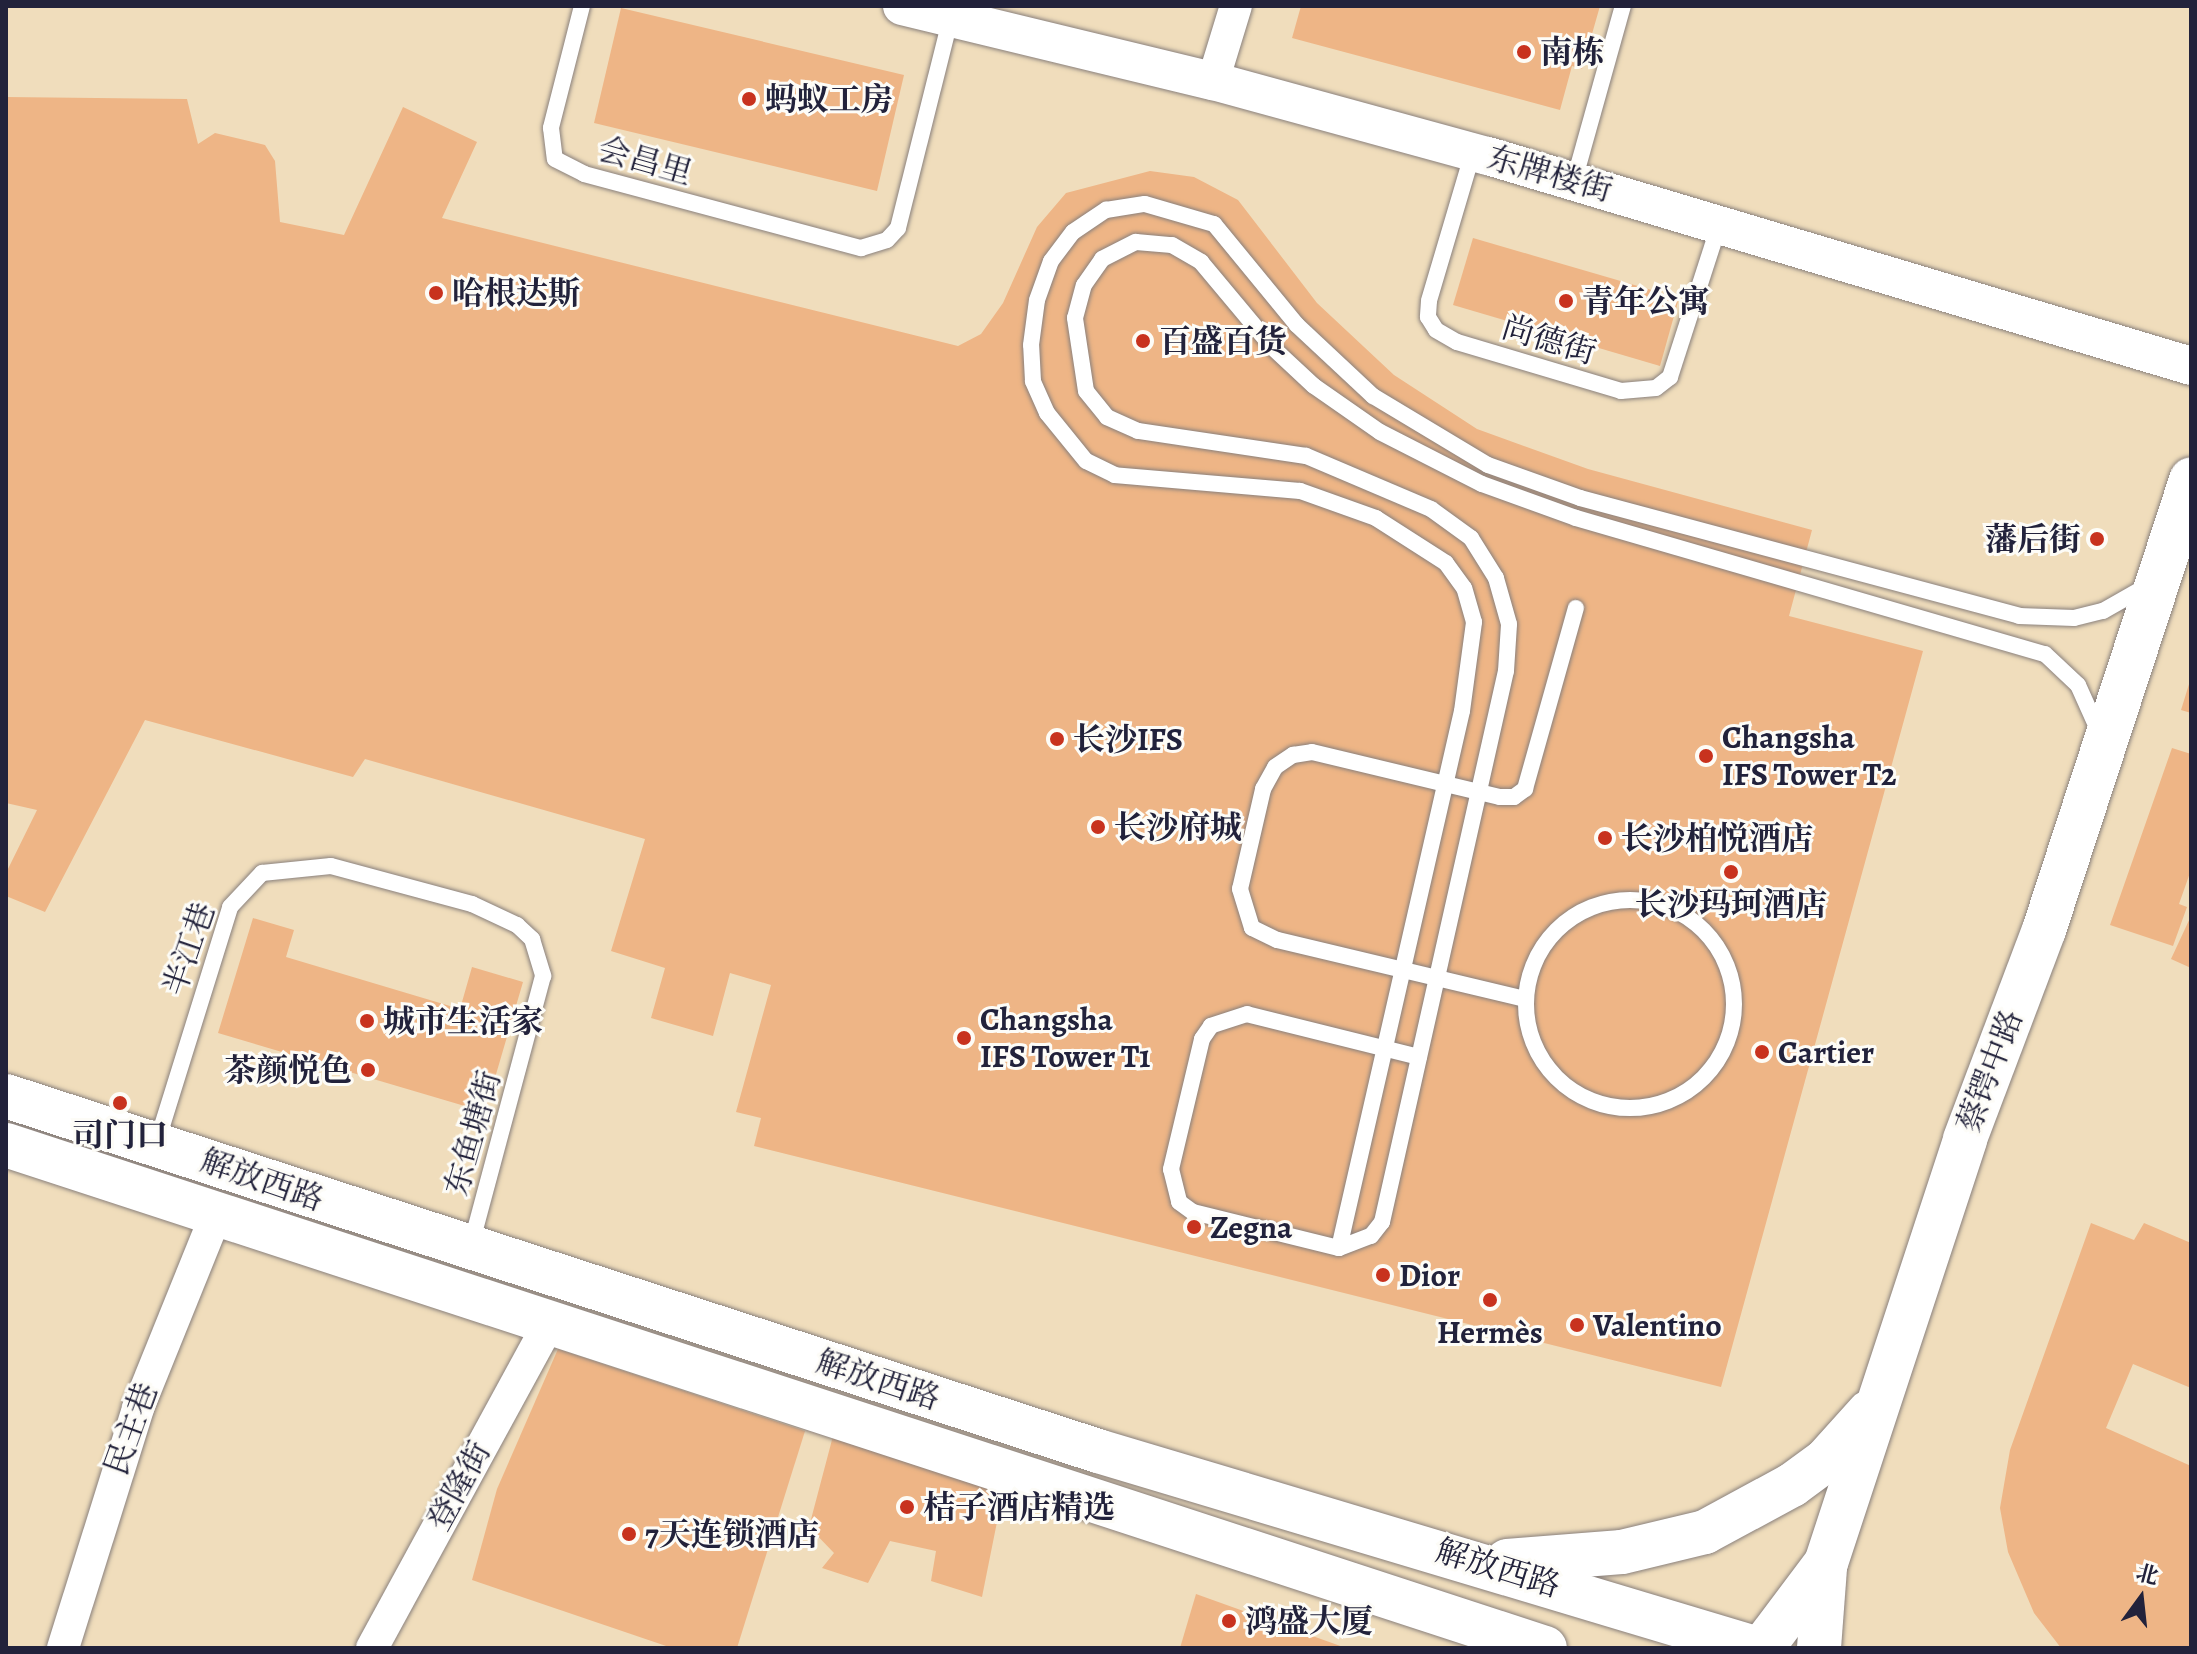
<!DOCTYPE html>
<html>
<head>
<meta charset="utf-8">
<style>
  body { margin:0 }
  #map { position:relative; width:2197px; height:1654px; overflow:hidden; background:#f0ddbc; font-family:Alegreya,"Noto Serif SC",serif }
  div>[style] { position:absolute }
  .building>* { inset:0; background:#eeb586 }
  .roads { filter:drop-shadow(0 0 2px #89807c) drop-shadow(0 0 2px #89807c) }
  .service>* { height:16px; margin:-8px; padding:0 8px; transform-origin:8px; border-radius:8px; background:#fff }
  .service>.ring { margin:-8px; padding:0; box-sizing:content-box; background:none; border:16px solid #fff; border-radius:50% }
  .minor>* { height:32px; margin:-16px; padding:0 16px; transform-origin:16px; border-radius:16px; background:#fff }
  .tertiary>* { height:38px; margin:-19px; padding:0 19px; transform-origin:19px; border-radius:19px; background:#fff }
  .secondary>* { height:44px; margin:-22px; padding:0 22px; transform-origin:22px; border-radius:22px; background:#fff }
  .dots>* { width:22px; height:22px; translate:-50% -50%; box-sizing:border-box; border:4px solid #fdfcf7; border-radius:50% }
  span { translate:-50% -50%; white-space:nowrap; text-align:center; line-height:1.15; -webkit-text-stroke:6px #fdfcf7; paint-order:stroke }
  .poi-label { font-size:32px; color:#22223b; font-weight:700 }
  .left { translate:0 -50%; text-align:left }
  .right { translate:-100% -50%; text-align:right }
  .street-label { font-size:32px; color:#22223b }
  .frame { position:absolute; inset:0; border:8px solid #22223b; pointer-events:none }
  .north { position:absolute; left:2101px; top:1558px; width:80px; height:80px; -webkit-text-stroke:6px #fdfcf7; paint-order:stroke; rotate:15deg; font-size:22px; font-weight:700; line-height:32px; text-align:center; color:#22223b }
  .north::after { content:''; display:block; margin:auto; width:28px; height:36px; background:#22223b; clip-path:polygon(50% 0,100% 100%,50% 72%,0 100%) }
</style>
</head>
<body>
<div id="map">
  <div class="building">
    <div style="clip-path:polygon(1301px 6px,1600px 6px,1582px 69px,1572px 66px,1560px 110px,1292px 38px)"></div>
    <div style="clip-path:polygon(621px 8px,904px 75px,877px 191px,594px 123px)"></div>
    <div style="clip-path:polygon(6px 97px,187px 99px,198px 144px,215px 133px,265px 145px,275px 161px,280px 222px,344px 235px,403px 107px,477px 142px,442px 218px,958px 346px,981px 334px,1003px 303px,1037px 227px,1066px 193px,1150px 171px,1194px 177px,1238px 200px,1317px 303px,1394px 375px,1477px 429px,1588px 469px,1812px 530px,1789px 616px,1923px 651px,1721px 1387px,754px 1146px,761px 1118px,736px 1112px,771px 985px,730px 973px,713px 1036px,651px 1018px,665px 968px,611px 951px,645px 839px,365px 759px,353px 777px,145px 720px,45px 912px,6px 896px,6px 873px,37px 810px,6px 803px)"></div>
    <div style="clip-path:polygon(1473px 238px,1679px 298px,1660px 366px,1453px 305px)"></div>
    <div style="clip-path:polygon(2190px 681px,2191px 681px,2191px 713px,2181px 710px)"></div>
    <div style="clip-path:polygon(2172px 748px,2191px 754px,2191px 870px,2179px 904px,2187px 907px,2173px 946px,2110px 925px)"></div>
    <div style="clip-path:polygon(2191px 916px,2191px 968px,2171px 959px)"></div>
    <div style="clip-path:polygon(253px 918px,294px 930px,286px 957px,460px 1009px,472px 967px,523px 982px,485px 1112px,218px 1033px)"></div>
    <div style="clip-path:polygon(2091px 1223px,2134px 1240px,2144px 1223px,2191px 1243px,2191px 1388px,2133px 1364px,2106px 1428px,2191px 1466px,2191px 1648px,2061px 1648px,2034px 1613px,2008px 1552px,2000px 1508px,2010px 1450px)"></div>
    <div style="clip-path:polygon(558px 1349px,805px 1431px,737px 1648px,672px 1648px,472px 1580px,497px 1489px)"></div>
    <div style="clip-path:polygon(833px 1436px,1004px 1487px,982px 1597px,931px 1581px,936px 1551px,890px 1541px,868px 1583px,822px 1568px,834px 1553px,809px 1527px)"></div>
    <div style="clip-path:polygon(1196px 1594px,1346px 1648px,1180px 1648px)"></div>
  </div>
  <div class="roads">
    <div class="service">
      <div style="left:582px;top:6px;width:126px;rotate:104.3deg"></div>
      <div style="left:551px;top:128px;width:31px;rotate:83deg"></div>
      <div style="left:555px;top:159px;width:33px;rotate:27deg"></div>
      <div style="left:584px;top:174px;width:287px;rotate:15deg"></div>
      <div style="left:861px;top:248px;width:27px;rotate:-17deg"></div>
      <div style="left:887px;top:240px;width:16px;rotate:-47deg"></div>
      <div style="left:898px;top:228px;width:218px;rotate:-75.9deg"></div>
      <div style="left:1473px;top:152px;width:155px;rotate:106.5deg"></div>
      <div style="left:1429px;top:301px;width:16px;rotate:94deg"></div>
      <div style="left:1428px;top:317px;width:15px;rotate:58deg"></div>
      <div style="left:1436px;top:330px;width:24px;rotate:30deg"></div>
      <div style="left:1457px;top:342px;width:171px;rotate:16.6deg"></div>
      <div style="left:1621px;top:391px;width:35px;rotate:-5deg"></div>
      <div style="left:1656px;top:388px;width:18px;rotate:-38deg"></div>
      <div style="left:1670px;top:377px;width:160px;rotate:-72.1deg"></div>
      <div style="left:1574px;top:181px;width:182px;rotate:-74.4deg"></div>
      <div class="ring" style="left:1526px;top:900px;width:192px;height:192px"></div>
      <div style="left:1525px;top:999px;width:255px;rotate:-166.6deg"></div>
      <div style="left:1277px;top:940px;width:28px;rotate:-154deg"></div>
      <div style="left:1252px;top:928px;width:41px;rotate:-107.1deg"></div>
      <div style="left:1240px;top:889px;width:103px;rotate:-77deg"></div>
      <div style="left:1263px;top:789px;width:25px;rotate:-61deg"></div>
      <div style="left:1275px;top:767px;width:22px;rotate:-34deg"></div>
      <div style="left:1293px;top:755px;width:19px;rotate:-9deg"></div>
      <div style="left:1312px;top:752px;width:193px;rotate:13.5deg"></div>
      <div style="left:1500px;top:797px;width:14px"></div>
      <div style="left:1514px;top:797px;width:14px;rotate:-36deg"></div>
      <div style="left:1525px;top:789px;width:188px;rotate:-74.3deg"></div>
      <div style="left:1419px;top:1057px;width:177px;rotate:-166deg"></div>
      <div style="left:1247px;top:1014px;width:38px;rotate:162deg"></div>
      <div style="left:1211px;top:1026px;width:16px;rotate:125deg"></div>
      <div style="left:1202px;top:1039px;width:134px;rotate:103.4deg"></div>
      <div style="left:1171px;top:1169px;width:34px;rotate:76deg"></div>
      <div style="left:1179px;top:1202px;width:17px;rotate:36deg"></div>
      <div style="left:1193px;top:1212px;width:150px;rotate:13.9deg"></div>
      <div style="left:1339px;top:1248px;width:34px;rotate:-21deg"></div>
      <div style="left:1371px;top:1236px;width:18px;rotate:-52deg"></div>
      <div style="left:1382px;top:1222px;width:565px;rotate:-77.32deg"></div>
      <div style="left:1506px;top:671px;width:47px;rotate:-86.3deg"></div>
      <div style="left:1509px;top:624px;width:48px;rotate:-105.8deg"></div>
      <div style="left:1496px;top:578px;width:47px;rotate:-122deg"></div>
      <div style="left:1471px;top:538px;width:49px;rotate:-144.1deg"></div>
      <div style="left:1431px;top:509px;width:136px;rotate:-157deg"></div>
      <div style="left:1306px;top:456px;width:170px;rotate:-171.5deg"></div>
      <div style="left:1138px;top:431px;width:34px;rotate:-156deg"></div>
      <div style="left:1107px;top:417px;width:33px;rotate:-129deg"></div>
      <div style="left:1086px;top:391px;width:74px;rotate:-98.6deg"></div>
      <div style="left:1075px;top:318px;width:34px;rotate:-75deg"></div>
      <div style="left:1084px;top:285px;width:32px;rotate:-55deg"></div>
      <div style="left:1102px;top:259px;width:38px;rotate:-27deg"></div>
      <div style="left:1136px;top:242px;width:36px;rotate:5deg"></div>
      <div style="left:1172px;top:245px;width:34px;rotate:30deg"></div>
      <div style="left:1201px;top:262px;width:111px;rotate:50.1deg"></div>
      <div style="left:1272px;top:347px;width:57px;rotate:42.9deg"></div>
      <div style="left:1314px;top:386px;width:80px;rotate:34.9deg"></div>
      <div style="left:1380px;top:432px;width:114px;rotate:27deg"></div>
      <div style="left:1482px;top:484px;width:100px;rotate:19.9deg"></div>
      <div style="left:1576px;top:518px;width:488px;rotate:16.2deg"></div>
      <div style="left:2045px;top:654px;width:45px;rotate:43.2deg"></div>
      <div style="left:2078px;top:685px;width:51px;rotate:65.9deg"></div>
      <div style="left:157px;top:1142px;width:246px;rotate:-72.7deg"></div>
      <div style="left:230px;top:907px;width:47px;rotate:-46.7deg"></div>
      <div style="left:262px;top:873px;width:69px;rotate:-5.8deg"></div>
      <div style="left:331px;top:866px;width:146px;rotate:15.1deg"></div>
      <div style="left:472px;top:904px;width:50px;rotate:25deg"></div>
      <div style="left:517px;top:925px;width:21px;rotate:43deg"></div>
      <div style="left:532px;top:939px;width:39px;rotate:73deg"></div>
      <div style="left:543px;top:976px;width:278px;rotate:105deg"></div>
      <div style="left:1339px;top:1248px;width:551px;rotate:-77.1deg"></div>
      <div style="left:1462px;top:711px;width:90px;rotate:-82.3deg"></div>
      <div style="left:1474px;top:622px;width:35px;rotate:-106deg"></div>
      <div style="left:1464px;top:588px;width:31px;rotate:-126deg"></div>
      <div style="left:1446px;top:563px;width:83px;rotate:-147.3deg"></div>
      <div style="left:1376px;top:518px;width:81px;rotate:-160.4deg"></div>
      <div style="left:1300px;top:491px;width:186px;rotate:-175.1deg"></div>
      <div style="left:1115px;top:475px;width:32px;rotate:-154deg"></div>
      <div style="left:1086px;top:461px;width:62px;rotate:-129.1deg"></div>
      <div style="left:1047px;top:413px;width:35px;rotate:-114deg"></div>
      <div style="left:1033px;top:381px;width:36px;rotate:-93deg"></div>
      <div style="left:1031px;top:345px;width:45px;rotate:-82.4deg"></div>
      <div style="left:1037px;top:300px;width:41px;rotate:-70.3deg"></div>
      <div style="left:1051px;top:261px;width:36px;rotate:-53deg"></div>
      <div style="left:1073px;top:232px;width:40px;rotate:-34deg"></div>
      <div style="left:1106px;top:210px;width:39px;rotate:-9deg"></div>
      <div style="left:1145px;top:204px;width:72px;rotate:16.2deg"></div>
      <div style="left:1214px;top:224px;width:131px;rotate:50.6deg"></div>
      <div style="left:1297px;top:325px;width:104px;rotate:43.1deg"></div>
      <div style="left:1373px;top:396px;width:134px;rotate:31deg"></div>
      <div style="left:1488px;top:465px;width:98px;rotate:19.7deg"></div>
      <div style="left:1580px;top:498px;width:455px;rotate:15deg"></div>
      <div style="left:2019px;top:616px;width:55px;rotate:2.1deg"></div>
      <div style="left:2074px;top:618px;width:30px;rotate:-14deg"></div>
      <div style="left:2103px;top:611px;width:51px;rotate:-29.6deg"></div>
    </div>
    <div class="minor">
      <div style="left:1213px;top:81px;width:78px;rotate:-73deg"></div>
      <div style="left:63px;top:1648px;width:251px;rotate:-72.6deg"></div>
      <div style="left:138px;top:1408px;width:208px;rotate:-68deg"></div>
      <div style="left:372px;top:1648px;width:369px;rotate:-61.4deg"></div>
    </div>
    <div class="tertiary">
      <div style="left:902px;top:6px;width:320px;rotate:13.6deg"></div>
      <div style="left:1213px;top:81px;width:285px;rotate:15.3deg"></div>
      <div style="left:1488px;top:156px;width:734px;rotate:16.63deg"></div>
    </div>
    <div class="secondary">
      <div style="left:6px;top:1096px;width:1148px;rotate:18.01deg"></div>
      <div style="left:1098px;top:1451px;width:686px;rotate:16.69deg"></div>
      <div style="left:6px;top:1145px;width:1619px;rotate:18.1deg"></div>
      <div style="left:1507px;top:1561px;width:115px;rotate:-4.5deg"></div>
      <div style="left:1622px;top:1552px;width:85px;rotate:-13.5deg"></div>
      <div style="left:1705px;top:1532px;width:99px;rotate:-28.4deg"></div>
      <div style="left:1792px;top:1485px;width:42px;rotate:-36.3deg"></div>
      <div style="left:1826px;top:1460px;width:64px;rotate:-48.1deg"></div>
      <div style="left:1762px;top:1648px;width:106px;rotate:-53deg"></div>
      <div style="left:1826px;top:1563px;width:446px;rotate:-71.8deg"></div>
      <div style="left:1965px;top:1139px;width:223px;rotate:-69.3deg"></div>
      <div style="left:2044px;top:930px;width:474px;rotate:-71.9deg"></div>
      <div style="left:1819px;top:1648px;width:79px;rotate:-85.7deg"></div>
    </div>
  </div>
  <div class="dots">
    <div style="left:1524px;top:52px;background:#c8321e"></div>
    <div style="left:749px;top:99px;background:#c8321e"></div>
    <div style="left:436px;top:293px;background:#c8321e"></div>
    <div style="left:1566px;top:301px;background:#c8321e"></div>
    <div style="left:1143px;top:341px;background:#c8321e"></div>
    <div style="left:2097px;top:539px;background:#c8321e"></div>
    <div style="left:1057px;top:739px;background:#c8321e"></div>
    <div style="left:1706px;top:756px;background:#c8321e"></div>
    <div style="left:1098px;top:827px;background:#c8321e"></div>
    <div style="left:1605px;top:838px;background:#c8321e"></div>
    <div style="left:1731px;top:872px;background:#c8321e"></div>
    <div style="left:367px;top:1021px;background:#c8321e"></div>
    <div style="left:964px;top:1038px;background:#c8321e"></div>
    <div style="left:1762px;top:1052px;background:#c8321e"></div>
    <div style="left:368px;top:1070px;background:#c8321e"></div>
    <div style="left:120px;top:1103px;background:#c8321e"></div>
    <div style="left:1194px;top:1227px;background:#c8321e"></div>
    <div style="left:1383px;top:1275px;background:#c8321e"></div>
    <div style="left:1490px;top:1300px;background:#c8321e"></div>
    <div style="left:1577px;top:1325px;background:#c8321e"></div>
    <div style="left:907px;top:1507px;background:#c8321e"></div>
    <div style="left:629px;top:1534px;background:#c8321e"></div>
    <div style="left:1229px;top:1621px;background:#c8321e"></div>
  </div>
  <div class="poi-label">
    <span class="left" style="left:1540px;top:52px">南栋</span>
    <span class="left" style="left:765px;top:99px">蚂蚁工房</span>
    <span class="left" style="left:452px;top:293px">哈根达斯</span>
    <span class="left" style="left:1582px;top:301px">青年公寓</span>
    <span class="left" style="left:1159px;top:341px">百盛百货</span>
    <span class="right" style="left:2081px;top:539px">藩后街</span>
    <span class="left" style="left:1722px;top:756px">Changsha<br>IFS Tower T2</span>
    <span class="left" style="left:1073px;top:739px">长沙IFS</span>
    <span class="left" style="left:1114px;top:827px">长沙府城</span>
    <span class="left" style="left:1621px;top:838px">长沙柏悦酒店</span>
    <span style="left:1731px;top:904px">长沙玛珂酒店</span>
    <span class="left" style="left:980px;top:1038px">Changsha<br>IFS Tower T1</span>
    <span class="left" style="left:383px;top:1021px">城市生活家</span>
    <span class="left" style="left:1778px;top:1052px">Cartier</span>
    <span class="right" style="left:352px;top:1070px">茶颜悦色</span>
    <span style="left:120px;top:1135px">司门口</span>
    <span class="left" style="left:1210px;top:1227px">Zegna</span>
    <span class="left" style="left:1399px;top:1275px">Dior</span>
    <span class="left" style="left:1593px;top:1325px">Valentino</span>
    <span style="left:1490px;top:1332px">Hermès</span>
    <span class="left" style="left:923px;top:1507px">桔子酒店精选</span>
    <span class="left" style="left:645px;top:1534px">7天连锁酒店</span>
    <span class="left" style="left:1245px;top:1621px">鸿盛大厦</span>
  </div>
  <div class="street-label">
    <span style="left:645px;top:161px;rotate:16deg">会昌里</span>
    <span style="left:1550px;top:174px;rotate:16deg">东牌楼街</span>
    <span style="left:1549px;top:340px;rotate:17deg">尚德街</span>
    <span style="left:189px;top:949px;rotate:-71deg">半江巷</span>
    <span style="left:1990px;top:1071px;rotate:-69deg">蔡锷中路</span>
    <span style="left:473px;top:1133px;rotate:-74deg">东鱼塘街</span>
    <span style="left:262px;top:1180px;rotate:19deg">解放西路</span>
    <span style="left:878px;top:1380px;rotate:18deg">解放西路</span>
    <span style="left:131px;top:1429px;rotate:-70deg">民主巷</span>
    <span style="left:459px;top:1486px;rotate:-61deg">登隆街</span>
    <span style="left:1498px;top:1568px;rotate:17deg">解放西路</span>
  </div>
  <div class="frame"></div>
  <div class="north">北</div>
</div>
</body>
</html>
